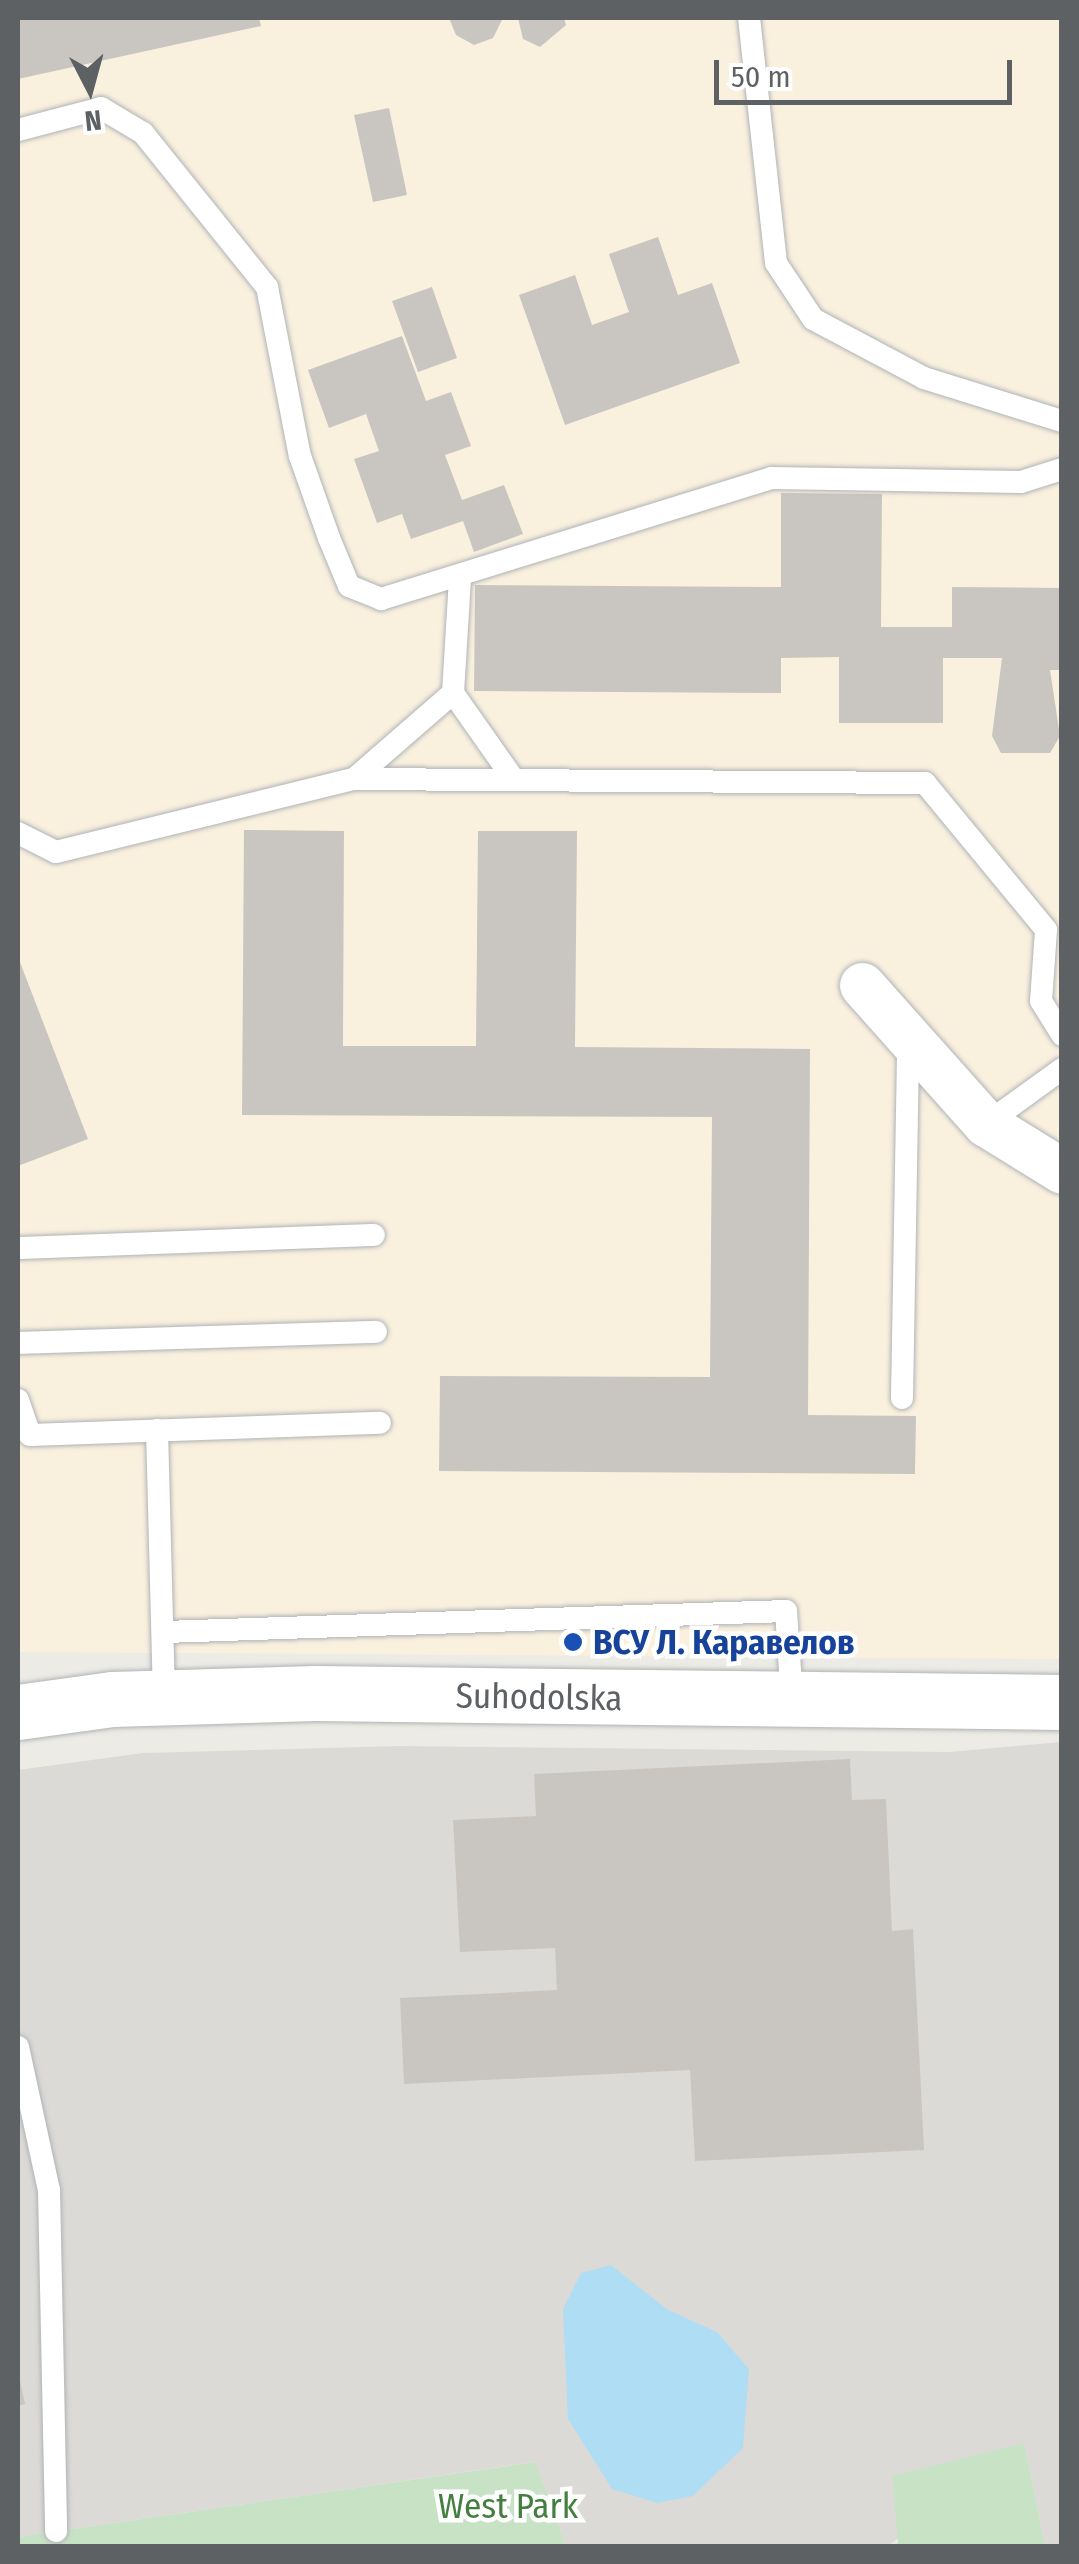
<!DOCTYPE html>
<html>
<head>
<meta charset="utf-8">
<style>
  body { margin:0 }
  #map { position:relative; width:1079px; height:2564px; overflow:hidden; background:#edebe5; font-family:"Fira Sans Condensed",sans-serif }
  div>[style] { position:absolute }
  .commercial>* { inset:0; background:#f9f0de }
  .industrial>* { inset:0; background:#dcdad7 }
  .green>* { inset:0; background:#c8e2c5 }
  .water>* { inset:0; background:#afddf4 }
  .building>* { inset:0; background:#c9c6c2 }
  .roads { filter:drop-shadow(0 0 2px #b0b3b6) drop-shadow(0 0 2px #b0b3b6) }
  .lane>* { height:22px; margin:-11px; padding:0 11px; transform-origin:11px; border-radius:11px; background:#fff }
  .street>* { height:45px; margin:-22.5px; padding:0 22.5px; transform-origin:22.5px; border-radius:22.5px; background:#fff }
  .secondary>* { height:55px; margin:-27.5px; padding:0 27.5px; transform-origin:27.5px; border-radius:27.5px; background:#fff }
  .dots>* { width:28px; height:28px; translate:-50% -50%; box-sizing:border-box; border:5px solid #fff; border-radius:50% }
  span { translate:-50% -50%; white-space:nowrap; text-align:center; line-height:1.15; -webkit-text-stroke:9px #fff; paint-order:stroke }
  .transit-label { font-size:35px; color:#164399; font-weight:700 }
  .left { translate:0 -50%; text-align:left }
  .street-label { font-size:35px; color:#5d6164 }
  .park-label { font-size:35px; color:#447f40 }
  .frame { position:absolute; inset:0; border:20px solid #5d6164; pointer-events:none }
  .north { position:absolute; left:40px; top:40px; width:100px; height:100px; -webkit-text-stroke:8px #fff; paint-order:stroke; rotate:174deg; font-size:28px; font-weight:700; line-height:40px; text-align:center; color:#5d6164 }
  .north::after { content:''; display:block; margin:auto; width:35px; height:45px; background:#5d6164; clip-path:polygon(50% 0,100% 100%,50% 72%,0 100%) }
  .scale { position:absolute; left:714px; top:60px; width:298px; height:45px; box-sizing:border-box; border:5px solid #5d6164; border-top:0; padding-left:12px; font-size:30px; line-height:35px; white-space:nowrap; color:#5d6164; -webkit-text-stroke:8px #fff; paint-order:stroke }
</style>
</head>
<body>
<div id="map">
  <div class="commercial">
    <div style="clip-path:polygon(18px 18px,1061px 18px,1061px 1659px,18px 1652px)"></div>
  </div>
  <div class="industrial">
    <div style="clip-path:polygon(1061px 1742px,1061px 2546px,1045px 2546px,1024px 2444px,888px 2546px,566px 2546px,534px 2462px,18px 2537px,18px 1770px,143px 1753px,399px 1746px,950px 1752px)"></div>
  </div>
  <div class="green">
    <div style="clip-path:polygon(1024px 2443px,1045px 2546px,888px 2546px,898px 2543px,892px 2476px)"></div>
    <div style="clip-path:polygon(535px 2462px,566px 2546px,18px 2546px,18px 2537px)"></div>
  </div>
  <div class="water">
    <div style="clip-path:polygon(611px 2265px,668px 2310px,717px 2332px,749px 2369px,743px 2448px,693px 2496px,657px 2503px,612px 2489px,568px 2419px,563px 2309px,581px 2273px)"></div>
  </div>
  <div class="building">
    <div style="clip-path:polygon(18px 18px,259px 18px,261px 26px,18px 79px)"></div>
    <div style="clip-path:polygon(449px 18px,502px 18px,502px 20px,493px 38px,474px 45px,456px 35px)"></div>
    <div style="clip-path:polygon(518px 18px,564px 18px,566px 25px,540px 47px,523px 39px)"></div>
    <div style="clip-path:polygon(389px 108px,407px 195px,373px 202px,354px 115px)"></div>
    <div style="clip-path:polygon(658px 237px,678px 295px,712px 283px,740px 363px,565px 425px,519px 295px,575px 275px,592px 325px,629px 312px,609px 254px)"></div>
    <div style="clip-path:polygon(432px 287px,457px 358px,418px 372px,392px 301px)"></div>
    <div style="clip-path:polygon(402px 336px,426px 401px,451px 392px,471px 446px,445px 455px,462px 500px,504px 485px,523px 534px,474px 552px,463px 521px,411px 539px,402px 514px,377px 523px,354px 459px,379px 451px,366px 414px,329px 428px,308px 370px)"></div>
    <div style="clip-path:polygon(781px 493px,882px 494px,881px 627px,952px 627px,952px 587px,1062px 588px,1062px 670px,1050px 670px,1060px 736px,1050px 753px,1001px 753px,992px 736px,1002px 658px,943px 658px,943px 723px,839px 723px,839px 657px,781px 658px,781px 693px,474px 691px,475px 585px,781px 587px)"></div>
    <div style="clip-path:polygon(244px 830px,344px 831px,343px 1046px,476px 1046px,478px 831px,577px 831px,575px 1047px,810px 1049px,808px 1415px,916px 1416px,915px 1474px,439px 1471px,440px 1376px,710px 1377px,712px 1117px,242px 1115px)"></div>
    <div style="clip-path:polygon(18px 957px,88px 1139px,18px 1166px)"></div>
    <div style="clip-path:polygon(850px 1759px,852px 1800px,886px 1799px,892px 1931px,913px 1929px,924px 2150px,695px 2161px,690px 2070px,404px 2084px,400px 1998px,557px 1990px,555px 1948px,460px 1952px,453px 1820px,536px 1816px,534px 1774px)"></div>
    <div style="clip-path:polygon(18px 2371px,25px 2404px,18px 2406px)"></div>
  </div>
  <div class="roads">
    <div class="lane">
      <div style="left:749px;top:18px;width:246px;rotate:83.7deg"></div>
      <div style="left:776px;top:263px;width:67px;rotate:56.5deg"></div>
      <div style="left:813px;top:319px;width:126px;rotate:28deg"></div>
      <div style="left:924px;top:378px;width:145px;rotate:17.3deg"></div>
      <div style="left:18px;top:130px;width:86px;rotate:-14.8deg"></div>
      <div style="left:101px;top:108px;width:49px;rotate:30.8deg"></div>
      <div style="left:143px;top:133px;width:198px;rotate:51.2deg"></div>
      <div style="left:267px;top:287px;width:172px;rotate:79deg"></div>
      <div style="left:300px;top:456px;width:87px;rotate:70.5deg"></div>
      <div style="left:329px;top:538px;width:52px;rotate:67.4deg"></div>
      <div style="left:349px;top:586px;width:35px;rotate:22deg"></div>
      <div style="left:381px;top:599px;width:408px;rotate:-17.2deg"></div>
      <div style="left:771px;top:478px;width:250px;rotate:0.9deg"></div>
      <div style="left:1021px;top:482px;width:43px;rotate:-17.6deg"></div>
      <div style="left:453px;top:693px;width:103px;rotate:54.9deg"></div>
      <div style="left:354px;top:779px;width:131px;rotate:-41deg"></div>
      <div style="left:453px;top:693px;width:114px;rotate:-86.5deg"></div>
      <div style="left:18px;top:833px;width:42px;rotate:26.6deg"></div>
      <div style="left:56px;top:852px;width:307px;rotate:-13.8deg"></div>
      <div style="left:354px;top:779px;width:571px;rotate:0.4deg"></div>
      <div style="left:925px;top:783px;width:190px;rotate:50.5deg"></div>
      <div style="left:1046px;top:930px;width:71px;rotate:94deg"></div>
      <div style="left:1041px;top:1001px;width:40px;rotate:58deg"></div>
      <div style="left:986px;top:1124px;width:94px;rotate:-35.9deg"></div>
      <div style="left:18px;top:1248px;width:356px;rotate:-2.1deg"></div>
      <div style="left:18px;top:1343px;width:358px;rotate:-1.8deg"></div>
      <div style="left:902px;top:1398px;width:357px;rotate:-89deg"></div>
      <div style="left:18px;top:1400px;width:37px;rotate:71deg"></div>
      <div style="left:30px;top:1435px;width:350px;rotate:-2deg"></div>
      <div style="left:157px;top:1430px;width:266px;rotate:88.5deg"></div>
      <div style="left:164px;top:1632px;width:622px;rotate:-1.93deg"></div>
      <div style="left:786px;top:1611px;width:89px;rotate:86.1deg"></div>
      <div style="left:18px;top:2047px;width:146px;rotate:77.8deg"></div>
      <div style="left:49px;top:2190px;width:341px;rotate:88.8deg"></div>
    </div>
    <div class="street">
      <div style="left:862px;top:985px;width:186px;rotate:48.3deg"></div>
      <div style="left:986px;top:1124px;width:89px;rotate:31.7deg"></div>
    </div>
    <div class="secondary">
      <div style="left:18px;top:1712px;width:95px;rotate:-7.9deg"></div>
      <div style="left:112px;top:1699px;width:203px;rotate:-1.7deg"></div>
      <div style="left:315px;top:1693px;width:747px;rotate:0.69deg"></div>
    </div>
  </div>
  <div class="dots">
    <div style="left:573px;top:1642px;background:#1a4fb4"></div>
  </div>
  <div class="transit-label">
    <span class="left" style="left:593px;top:1642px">ВСУ Л. Каравелов</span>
  </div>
  <div class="street-label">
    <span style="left:539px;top:1697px;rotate:1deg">Suhodolska</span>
  </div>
  <div class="park-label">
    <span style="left:508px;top:2506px">West Park</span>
  </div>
  <div class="frame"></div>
  <div class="north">N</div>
  <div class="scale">50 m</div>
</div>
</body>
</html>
